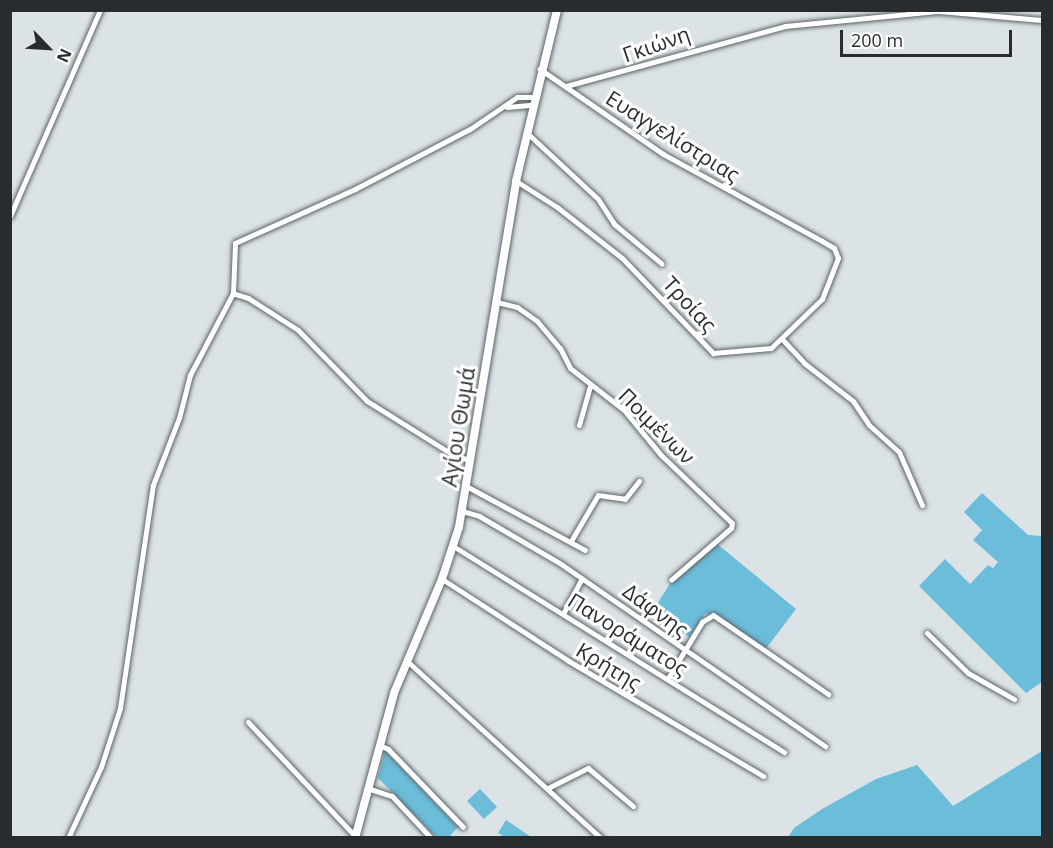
<!DOCTYPE html>
<html>
<head>
<meta charset="utf-8">
<style>
  body { margin:0 }
  #map { position:relative; width:1053px; height:848px; overflow:hidden; background:#dbe3e6; font-family:"Open Sans",sans-serif }
  div>[style] { position:absolute }
  .green>* { inset:0; background:#6cbdda }
  .roads { filter:drop-shadow(0 0 2px #5c6366) drop-shadow(0 0 2px #5c6366) }
  .street>* { height:5px; margin:-2.5px; padding:0 2.5px; transform-origin:2.5px; border-radius:2.5px; background:#fff }
  .secondary>* { height:8px; margin:-4px; padding:0 4px; transform-origin:4px; border-radius:4px; background:#fff }
  span { translate:-50% -50%; white-space:nowrap; text-align:center; line-height:1.15; -webkit-text-stroke:6px #fff; paint-order:stroke }
  .street-label { font-size:21px; color:#292c2e }
  .frame { position:absolute; inset:0; border:12px solid #292c2e; pointer-events:none }
  .north { position:absolute; left:18px; top:18px; width:60px; height:60px; -webkit-text-stroke:4px #fff; paint-order:stroke; rotate:115deg; font-size:16px; font-weight:700; line-height:24px; text-align:center; color:#292c2e }
  .north::after { content:''; display:block; margin:auto; width:21px; height:27px; background:#292c2e; clip-path:polygon(50% 0,100% 100%,50% 72%,0 100%) }
  .scale { position:absolute; left:840px; top:30px; width:172px; height:27px; box-sizing:border-box; border:3px solid #292c2e; border-top:0; padding-left:8px; font-size:18px; line-height:21px; white-space:nowrap; color:#292c2e; -webkit-text-stroke:4px #fff; paint-order:stroke }
</style>
</head>
<body>
<div id="map">
  <div class="green">
    <div style="clip-path:polygon(982px 493px,1028px 535px,1042px 536px,1042px 682px,1026px 693px,919px 586px,945px 559px,970px 584px,988px 565px,993px 568px,998px 562px,973px 540px,982px 530px,964px 512px)"></div>
    <div style="clip-path:polygon(716px 543px,796px 609px,765px 650px,719px 615px,705px 614px,689px 637px,654px 609px,673px 579px)"></div>
    <div style="clip-path:polygon(385px 751px,458px 827px,449px 837px,436px 837px,378px 778px)"></div>
    <div style="clip-path:polygon(1042px 751px,1042px 837px,788px 837px,794px 828px,822px 809px,876px 779px,917px 765px,953px 806px)"></div>
    <div style="clip-path:polygon(480px 789px,497px 807px,484px 819px,467px 801px)"></div>
    <div style="clip-path:polygon(506px 820px,531px 837px,505px 837px,498px 833px)"></div>
  </div>
  <div class="roads">
    <div class="street">
      <div style="left:566px;top:86px;width:227px;rotate:-15.3deg"></div>
      <div style="left:785px;top:26px;width:155px;rotate:-5.6deg"></div>
      <div style="left:939px;top:11px;width:103px;rotate:5deg"></div>
      <div style="left:507px;top:107px;width:25px;rotate:-5deg"></div>
      <div style="left:526px;top:132px;width:98px;rotate:42.9deg"></div>
      <div style="left:598px;top:199px;width:30px;rotate:57deg"></div>
      <div style="left:614px;top:224px;width:62px;rotate:39.8deg"></div>
      <div style="left:516px;top:181px;width:49px;rotate:32.4deg"></div>
      <div style="left:557px;top:207px;width:83px;rotate:38.1deg"></div>
      <div style="left:622px;top:258px;width:132px;rotate:46.2deg"></div>
      <div style="left:713px;top:353px;width:58px;rotate:-4.9deg"></div>
      <div style="left:771px;top:348px;width:71px;rotate:-43.9deg"></div>
      <div style="left:822px;top:299px;width:44px;rotate:-68.7deg"></div>
      <div style="left:838px;top:258px;width:11px;rotate:-112deg"></div>
      <div style="left:834px;top:248px;width:14px;rotate:-150deg"></div>
      <div style="left:822px;top:241px;width:181px;rotate:-151.3deg"></div>
      <div style="left:663px;top:154px;width:150px;rotate:-145.4deg"></div>
      <div style="left:10px;top:216px;width:225px;rotate:-66.4deg"></div>
      <div style="left:497px;top:302px;width:21px;rotate:14deg"></div>
      <div style="left:517px;top:307px;width:24px;rotate:35deg"></div>
      <div style="left:537px;top:321px;width:35px;rotate:50deg"></div>
      <div style="left:560px;top:348px;width:22px;rotate:63deg"></div>
      <div style="left:570px;top:368px;width:68px;rotate:37.9deg"></div>
      <div style="left:624px;top:410px;width:58px;rotate:50.6deg"></div>
      <div style="left:661px;top:455px;width:98px;rotate:43.8deg"></div>
      <div style="left:732px;top:523px;width:5px;rotate:101deg"></div>
      <div style="left:731px;top:528px;width:79px;rotate:139.1deg"></div>
      <div style="left:782px;top:339px;width:33px;rotate:47deg"></div>
      <div style="left:804px;top:363px;width:62px;rotate:37.8deg"></div>
      <div style="left:853px;top:401px;width:29px;rotate:56deg"></div>
      <div style="left:869px;top:425px;width:40px;rotate:42deg"></div>
      <div style="left:899px;top:452px;width:58px;rotate:66.5deg"></div>
      <div style="left:579px;top:425px;width:41px;rotate:-74.2deg"></div>
      <div style="left:470px;top:460px;width:16px;rotate:-165deg"></div>
      <div style="left:455px;top:456px;width:104px;rotate:-148deg"></div>
      <div style="left:367px;top:401px;width:99px;rotate:-134.2deg"></div>
      <div style="left:298px;top:330px;width:59px;rotate:-147.4deg"></div>
      <div style="left:248px;top:298px;width:16px;rotate:-162deg"></div>
      <div style="left:233px;top:293px;width:50px;rotate:-87.7deg"></div>
      <div style="left:235px;top:243px;width:132px;rotate:-24.2deg"></div>
      <div style="left:355px;top:189px;width:130px;rotate:-27.6deg"></div>
      <div style="left:470px;top:129px;width:57px;rotate:-34.2deg"></div>
      <div style="left:517px;top:97px;width:16px"></div>
      <div style="left:466px;top:486px;width:135px;rotate:28.3deg"></div>
      <div style="left:462px;top:511px;width:18px;rotate:16deg"></div>
      <div style="left:479px;top:516px;width:95px;rotate:30.3deg"></div>
      <div style="left:561px;top:564px;width:321px;rotate:34.6deg"></div>
      <div style="left:571px;top:541px;width:53px;rotate:-59.6deg"></div>
      <div style="left:598px;top:495px;width:27px;rotate:8deg"></div>
      <div style="left:625px;top:499px;width:23px;rotate:-52deg"></div>
      <div style="left:453px;top:546px;width:390px;rotate:31.9deg"></div>
      <div style="left:442px;top:579px;width:149px;rotate:32.9deg"></div>
      <div style="left:567px;top:660px;width:228px;rotate:30.6deg"></div>
      <div style="left:564px;top:612px;width:38px;rotate:-62deg"></div>
      <div style="left:927px;top:633px;width:57px;rotate:44.3deg"></div>
      <div style="left:968px;top:673px;width:53px;rotate:29.5deg"></div>
      <div style="left:407px;top:661px;width:263px;rotate:42.4deg"></div>
      <div style="left:668px;top:678px;width:66px;rotate:-58.7deg"></div>
      <div style="left:702px;top:622px;width:13px;rotate:-32deg"></div>
      <div style="left:713px;top:615px;width:140px;rotate:34.5deg"></div>
      <div style="left:248px;top:722px;width:156px;rotate:46.8deg"></div>
      <div style="left:379px;top:745px;width:10px;rotate:24deg"></div>
      <div style="left:388px;top:749px;width:108px;rotate:46.1deg"></div>
      <div style="left:367px;top:788px;width:26px;rotate:18deg"></div>
      <div style="left:392px;top:796px;width:57px;rotate:47.1deg"></div>
      <div style="left:548px;top:788px;width:45px;rotate:-26.6deg"></div>
      <div style="left:588px;top:768px;width:59px;rotate:40.2deg"></div>
      <div style="left:68px;top:838px;width:78px;rotate:-65.1deg"></div>
      <div style="left:101px;top:767px;width:62px;rotate:-72.1deg"></div>
      <div style="left:120px;top:708px;width:225px;rotate:-81.6deg"></div>
      <div style="left:153px;top:485px;width:72px;rotate:-68.8deg"></div>
      <div style="left:179px;top:418px;width:44px;rotate:-75.7deg"></div>
      <div style="left:190px;top:375px;width:93px;rotate:-62.3deg"></div>
    </div>
    <div class="secondary">
      <div style="left:355px;top:838px;width:150px;rotate:-74.9deg"></div>
      <div style="left:394px;top:693px;width:124px;rotate:-67.2deg"></div>
      <div style="left:442px;top:579px;width:55px;rotate:-71.9deg"></div>
      <div style="left:459px;top:527px;width:351px;rotate:-80.6deg"></div>
      <div style="left:516px;top:181px;width:176px;rotate:-76.5deg"></div>
    </div>
  </div>
  <div class="street-label">
    <span style="left:656px;top:44px;rotate:-19deg">Γκιώνη</span>
    <span style="left:673px;top:136px;rotate:32deg">Ευαγγελίστριας</span>
    <span style="left:690px;top:304px;rotate:47deg">Τροίας</span>
    <span style="left:657px;top:426px;rotate:45deg">Ποιμένων</span>
    <span style="left:458px;top:427px;rotate:-81deg">Αγίου Θωμά</span>
    <span style="left:656px;top:610px;rotate:36deg">Δάφνης</span>
    <span style="left:628px;top:634px;rotate:32deg">Πανοράματος</span>
    <span style="left:609px;top:666px;rotate:31deg">Κρήτης</span>
  </div>
  <div class="frame"></div>
  <div class="north">N</div>
  <div class="scale">200 m</div>
</div>
</body>
</html>
